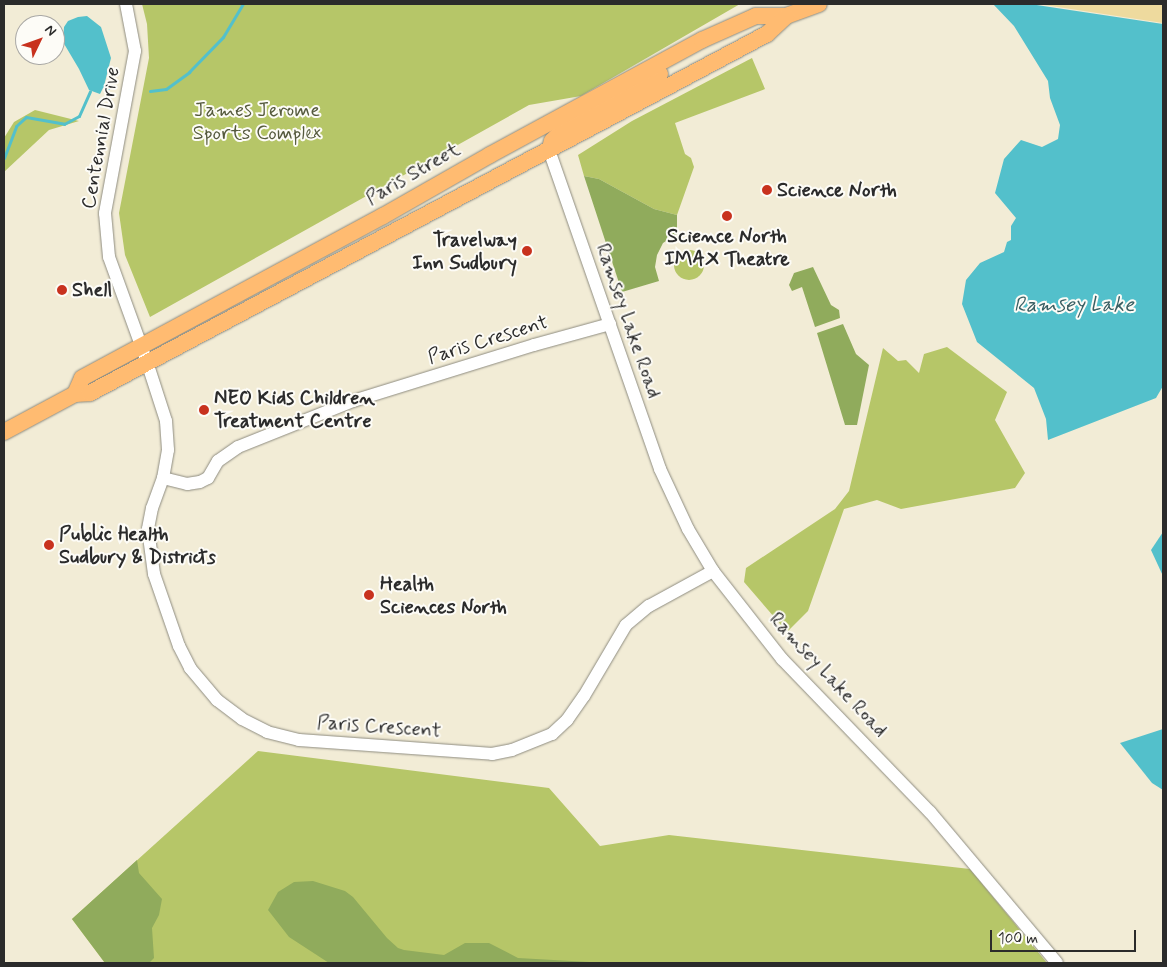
<!DOCTYPE html>
<html>
<head>
<meta charset="utf-8">
<style>
  body { margin:0 }
  #map { position:relative; width:1167px; height:967px; overflow:hidden; background:#f2ecd6; font-family:Mynerve,sans-serif }
  div>[style] { position:absolute }
  .green>* { inset:0; background:#b6c668 }
  .round { border-radius:50% }
  .forest>* { inset:0; background:#90ab5c }
  .sand>* { inset:0; background:#eeda9e }
  .water>* { inset:0; background:#53c0cb }
  .stream>* { height:3px; margin:-1.5px; padding:0 1.5px; transform-origin:1.5px; border-radius:1.5px; background:#53c0cb }
  .roads { filter:drop-shadow(0 0 1px #8e8c80) drop-shadow(0 0 1px #8e8c80) }
  .minor>* { height:12px; margin:-6px; padding:0 6px; transform-origin:6px; border-radius:6px; background:#fff }
  .major>* { height:16px; margin:-8px; padding:0 8px; transform-origin:8px; border-radius:8px; background:#ffbb71 }
  .dots>* { width:14px; height:14px; translate:-50% -50%; box-sizing:border-box; border:2px solid #fdfcf7; border-radius:50% }
  span { translate:-50% -50%; white-space:nowrap; text-align:center; line-height:1.15; -webkit-text-stroke:4px #fdfcf7; paint-order:stroke }
  .park-label { font-size:20px; color:#555a3d }
  .street-label { font-size:20px; color:#2b2b2b }
  .poi-label { font-size:20px; color:#2b2b2b; font-weight:700 }
  .left { translate:0 -50%; text-align:left }
  .right { translate:-100% -50%; text-align:right }
  .water-label { font-size:21px; color:#395f63; font-style:italic }
  .frame { position:absolute; inset:0; border:5px solid #2b2b2b; pointer-events:none }
  .north { position:absolute; left:15px; top:15px; width:50px; height:50px; box-sizing:border-box; background:#fdfcf7; border:1px solid #a9a8a5; border-radius:50%; rotate:48deg; font-size:14px; font-weight:700; line-height:20px; text-align:center; color:#2b2b2b }
  .north::after { content:''; display:block; margin:auto; width:18px; height:22px; background:#c8321e; clip-path:polygon(50% 0,100% 100%,50% 72%,0 100%) }
  .scale { position:absolute; left:990px; top:930px; width:146px; height:22px; box-sizing:border-box; border:2px solid #2b2b2b; border-top:0; padding-left:6px; font-size:15px; line-height:18px; white-space:nowrap; color:#2b2b2b; -webkit-text-stroke:4px #fdfcf7; paint-order:stroke }
</style>
</head>
<body>
<div id="map">
  <div class="green">
    <div style="clip-path:polygon(142px 4px,740px 4px,581px 96px,529px 105px,150px 317px,125px 255px,119px 213px,149px 58px,147px 24px)"></div>
    <div style="clip-path:polygon(752px 58px,765px 89px,675px 123px,685px 154px,691px 158px,694px 167px,677px 215px,654px 209px,599px 179px,584px 176px,578px 155px,632px 121px)"></div>
    <div style="clip-path:polygon(35px 110px,79px 121px,49px 130px,4px 172px,4px 138px,14px 122px)"></div>
    <div class="round" style="left:674px;top:250px;width:30px;height:30px"></div>
    <div style="clip-path:polygon(947px 347px,1007px 392px,995px 420px,1025px 473px,1015px 488px,901px 509px,877px 500px,844px 509px,808px 611px,787px 632px,744px 582px,746px 568px,835px 509px,849px 491px,883px 348px,898px 361px,906px 360px,919px 373px,924px 354px)"></div>
    <div style="clip-path:polygon(258px 751px,549px 788px,600px 846px,669px 835px,970px 869px,1047px 963px,105px 963px,72px 919px)"></div>
  </div>
  <div class="forest">
    <div style="clip-path:polygon(584px 176px,599px 179px,654px 209px,677px 215px,677px 234px,663px 243px,657px 255px,655px 267px,659px 281px,622px 292px)"></div>
    <div style="clip-path:polygon(813px 267px,831px 305px,839px 310px,840px 318px,815px 327px,802px 287px,792px 291px,789px 285px,794px 273px)"></div>
    <div style="clip-path:polygon(843px 324px,856px 354px,869px 365px,857px 425px,845px 425px,817px 333px)"></div>
    <div style="clip-path:polygon(137px 860px,139px 873px,162px 899px,159px 915px,152px 928px,154px 958px,149px 963px,105px 963px,72px 919px)"></div>
    <div style="clip-path:polygon(313px 881px,345px 891px,353px 897px,387px 938px,398px 948px,404px 950px,444px 955px,465px 943px,489px 943px,518px 958px,607px 963px,329px 963px,289px 937px,268px 910px,278px 892px,294px 882px)"></div>
  </div>
  <div class="sand">
    <div style="clip-path:polygon(1038px 4px,1163px 4px,1163px 23px)"></div>
  </div>
  <div class="water">
    <div style="clip-path:polygon(993px 4px,1030px 4px,1163px 24px,1163px 386px,1156px 398px,1048px 440px,1046px 419px,1034px 388px,977px 342px,962px 304px,966px 280px,980px 263px,1004px 252px,1007px 242px,1011px 240px,1011px 226px,1016px 218px,995px 193px,1004px 159px,1021px 140px,1042px 147px,1058px 139px,1060px 125px,1050px 98px,1048px 81px,1014px 26px)"></div>
    <div style="clip-path:polygon(87px 16px,101px 27px,111px 58px,104px 86px,100px 94px,89px 90px,79px 69px,63px 42px,64px 27px,68px 21px,78px 17px)"></div>
    <div style="clip-path:polygon(1163px 532px,1163px 576px,1151px 550px)"></div>
    <div style="clip-path:polygon(1163px 729px,1163px 790px,1152px 783px,1120px 743px)"></div>
  </div>
  <div class="stream">
    <div style="left:104px;top:86px;width:5px;rotate:22deg"></div>
    <div style="left:150px;top:91px;width:16px;rotate:-7deg"></div>
    <div style="left:166px;top:89px;width:29px;rotate:-36deg"></div>
    <div style="left:189px;top:72px;width:49px;rotate:-45.8deg"></div>
    <div style="left:223px;top:37px;width:39px;rotate:-59deg"></div>
    <div style="left:4px;top:158px;width:34px;rotate:-69deg"></div>
    <div style="left:16px;top:126px;width:13px;rotate:-42deg"></div>
    <div style="left:26px;top:117px;width:39px;rotate:10deg"></div>
    <div style="left:64px;top:124px;width:17px;rotate:-28deg"></div>
    <div style="left:79px;top:116px;width:27px;rotate:-66deg"></div>
  </div>
  <div class="roads">
    <div class="minor">
      <div style="left:126px;top:4px;width:48px;rotate:79.2deg"></div>
      <div style="left:135px;top:51px;width:165px;rotate:100.5deg"></div>
      <div style="left:105px;top:213px;width:44px;rotate:84.8deg"></div>
      <div style="left:109px;top:257px;width:112px;rotate:70.1deg"></div>
      <div style="left:147px;top:362px;width:62px;rotate:72.1deg"></div>
      <div style="left:166px;top:421px;width:29px;rotate:86deg"></div>
      <div style="left:168px;top:450px;width:28px;rotate:100deg"></div>
      <div style="left:163px;top:478px;width:32px;rotate:110deg"></div>
      <div style="left:152px;top:508px;width:21px;rotate:101deg"></div>
      <div style="left:148px;top:529px;width:45px;rotate:82.4deg"></div>
      <div style="left:154px;top:574px;width:76px;rotate:70.9deg"></div>
      <div style="left:179px;top:646px;width:25px;rotate:63deg"></div>
      <div style="left:190px;top:668px;width:42px;rotate:49.8deg"></div>
      <div style="left:217px;top:700px;width:31px;rotate:37deg"></div>
      <div style="left:242px;top:719px;width:28px;rotate:27deg"></div>
      <div style="left:267px;top:732px;width:33px;rotate:14deg"></div>
      <div style="left:299px;top:740px;width:194px;rotate:4.1deg"></div>
      <div style="left:492px;top:754px;width:20px;rotate:-11deg"></div>
      <div style="left:512px;top:750px;width:43px;rotate:-21.8deg"></div>
      <div style="left:552px;top:734px;width:21px;rotate:-43deg"></div>
      <div style="left:567px;top:720px;width:29px;rotate:-55deg"></div>
      <div style="left:584px;top:696px;width:82px;rotate:-59.4deg"></div>
      <div style="left:626px;top:625px;width:30px;rotate:-40deg"></div>
      <div style="left:649px;top:606px;width:73px;rotate:-28.7deg"></div>
      <div style="left:549px;top:150px;width:338px;rotate:70.8deg"></div>
      <div style="left:660px;top:469px;width:66px;rotate:65deg"></div>
      <div style="left:688px;top:529px;width:49px;rotate:59.2deg"></div>
      <div style="left:713px;top:571px;width:112px;rotate:51.9deg"></div>
      <div style="left:782px;top:659px;width:213px;rotate:46deg"></div>
      <div style="left:930px;top:812px;width:197px;rotate:49.9deg"></div>
      <div style="left:163px;top:478px;width:25px;rotate:14deg"></div>
      <div style="left:187px;top:484px;width:13px;rotate:-9deg"></div>
      <div style="left:200px;top:482px;width:9px;rotate:-27deg"></div>
      <div style="left:208px;top:478px;width:20px;rotate:-60deg"></div>
      <div style="left:218px;top:461px;width:24px;rotate:-35deg"></div>
      <div style="left:238px;top:447px;width:124px;rotate:-21.8deg"></div>
      <div style="left:353px;top:401px;width:189px;rotate:-17.2deg"></div>
      <div style="left:534px;top:345px;width:79px;rotate:-15.4deg"></div>
    </div>
    <div class="major">
      <div style="left:550px;top:148px;width:7px;rotate:-74deg"></div>
      <div style="left:552px;top:141px;width:16px;rotate:-45deg"></div>
      <div style="left:563px;top:130px;width:112px;rotate:-30deg"></div>
      <div style="left:75px;top:394px;width:17px;rotate:-66deg"></div>
      <div style="left:82px;top:378px;width:342px;rotate:-28.3deg"></div>
      <div style="left:383px;top:216px;width:123px;rotate:-29.7deg"></div>
      <div style="left:490px;top:155px;width:241px;rotate:-28.5deg"></div>
      <div style="left:702px;top:40px;width:59px;rotate:-24deg"></div>
      <div style="left:756px;top:16px;width:30px"></div>
      <div style="left:786px;top:16px;width:35px;rotate:-20deg"></div>
      <div style="left:4px;top:432px;width:81px;rotate:-28.2deg"></div>
      <div style="left:75px;top:394px;width:15px;rotate:-4deg"></div>
      <div style="left:90px;top:393px;width:766px;rotate:-27.94deg"></div>
      <div style="left:767px;top:34px;width:26px;rotate:-43deg"></div>
    </div>
  </div>
  <div class="dots">
    <div style="left:767px;top:190px;background:#c8321e"></div>
    <div style="left:727px;top:216px;background:#c8321e"></div>
    <div style="left:527px;top:251px;background:#c8321e"></div>
    <div style="left:62px;top:290px;background:#c8321e"></div>
    <div style="left:204px;top:410px;background:#c8321e"></div>
    <div style="left:49px;top:545px;background:#c8321e"></div>
    <div style="left:369px;top:595px;background:#c8321e"></div>
  </div>
  <div class="park-label">
    <span style="left:257px;top:122px">James Jerome<br>Sports Complex</span>
  </div>
  <div class="street-label">
    <span style="left:101px;top:138px;rotate:-80deg">Centennial Drive</span>
    <span style="left:413px;top:174px;rotate:-30deg">Paris Street</span>
    <span style="left:628px;top:321px;rotate:71deg">Ramsey Lake Road</span>
    <span style="left:488px;top:340px;rotate:-17deg">Paris Crescent</span>
    <span style="left:828px;top:675px;rotate:47deg">Ramsey Lake Road</span>
    <span style="left:379px;top:727px;rotate:4deg">Paris Crescent</span>
  </div>
  <div class="poi-label">
    <span class="left" style="left:777px;top:190px">Science North</span>
    <span style="left:727px;top:248px">Science North<br>IMAX Theatre</span>
    <span class="right" style="left:517px;top:252px">Travelway<br>Inn Sudbury</span>
    <span class="left" style="left:72px;top:290px">Shell</span>
    <span class="left" style="left:214px;top:410px">NEO Kids Children<br>Treatment Centre</span>
    <span class="left" style="left:59px;top:546px">Public Health<br>Sudbury &amp; Districts</span>
    <span class="left" style="left:380px;top:596px">Health<br>Sciences North</span>
  </div>
  <div class="water-label">
    <span style="left:1074px;top:305px">Ramsey Lake</span>
  </div>
  <div class="frame"></div>
  <div class="north">N</div>
  <div class="scale">100 m</div>
</div>
</body>
</html>
